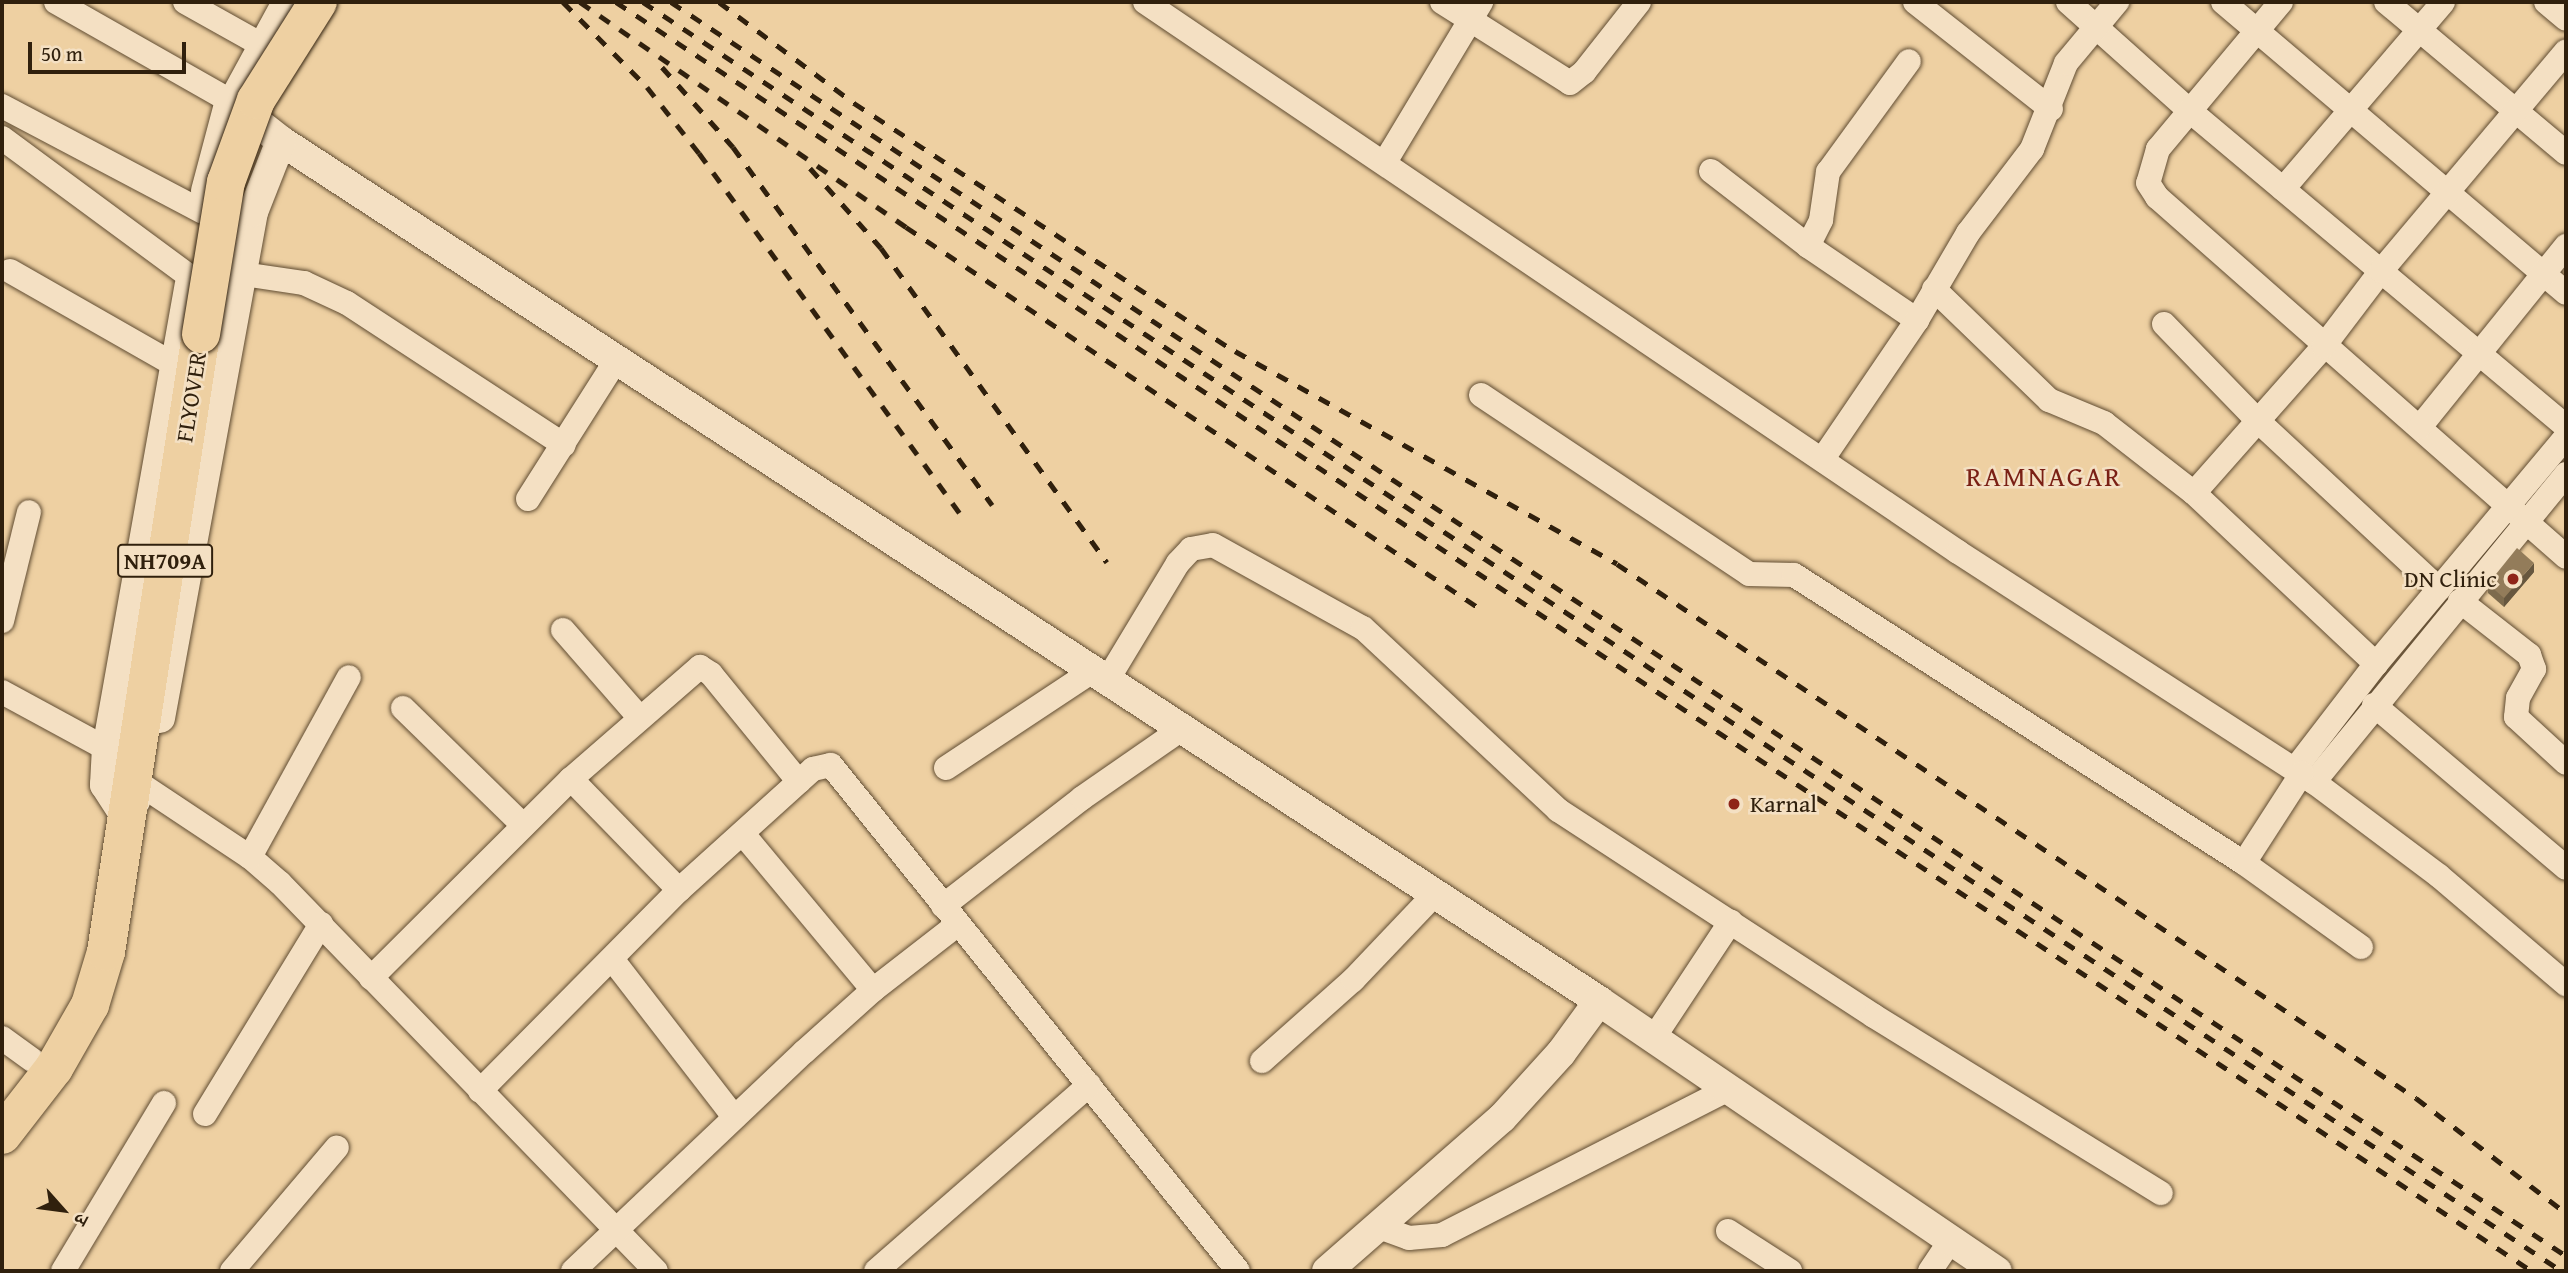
<!DOCTYPE html>
<html>
<head>
<meta charset="utf-8">
<style>
  body { margin:0 }
  #map { position:relative; width:2568px; height:1273px; overflow:hidden; background:#eed0a2; font-family:"Gentium Book Plus","Noto Serif Devanagari",serif }
  div>[style] { position:absolute }
  .roads { filter:drop-shadow(0 0 2px #604c32) drop-shadow(0 0 2px #604c32) }
  .minor>* { height:24px; margin:-12px; padding:0 12px; transform-origin:12px; border-radius:12px; background:#f4e0c3 }
  .tertiary>* { height:30px; margin:-15px; padding:0 15px; transform-origin:15px; border-radius:15px; background:#f4e0c3 }
  .trunk>* { height:38px; margin:-19px; padding:0 19px; transform-origin:19px; border-radius:19px; background:#eed0a2 }
  .rail>* { height:5px; margin-top:-2.5px; transform-origin:0; background:repeating-linear-gradient(90deg,#30200d 0 12px,transparent 0 24px) }
  .bridges { filter:drop-shadow(0 0 2px #30200d) drop-shadow(0 0 2px #30200d) }
  .trunk-bridge>* { height:38px; margin:-19px; padding:0 19px; transform-origin:19px; border-radius:19px; background:#eed0a2 }
  .wall>* { inset:0; background:#7e6b4d }
  .shaded-wall>* { inset:0; background:#67573f }
  .building>* { inset:0; background:#937c5a }
  .dots>* { width:19px; height:19px; translate:-50% -50%; box-sizing:border-box; border:4px solid #f4e0c3; border-radius:50% }
  span { translate:-50% -50%; white-space:nowrap; text-align:center; line-height:1.15; -webkit-text-stroke:5px #f4e0c3; paint-order:stroke }
  .shield-label span { padding:2px 5px; background:#f4e0c3; border:2px solid; border-radius:5px; -webkit-text-stroke-width:0 }
  .shield-label { font-size:23px; color:#30200d; font-weight:700 }
  .street-label { font-size:24px; color:#30200d }
  .poi-label { font-size:24px; color:#30200d }
  .right { translate:-100% -50%; text-align:right }
  .left { translate:0 -50%; text-align:left }
  .quarter-label { font-size:28px; color:#7a1f14; letter-spacing:2px }
  .frame { position:absolute; inset:0; border:4px solid #30200d; pointer-events:none }
  .north { position:absolute; left:28px; top:1175px; width:70px; height:70px; -webkit-text-stroke:5px #f4e0c3; paint-order:stroke; rotate:118deg; font-size:19px; font-weight:700; line-height:28px; text-align:center; color:#30200d }
  .north::after { content:''; display:block; margin:auto; width:24px; height:32px; background:#30200d; clip-path:polygon(50% 0,100% 100%,50% 72%,0 100%) }
  .scale { position:absolute; left:28px; top:42px; width:158px; height:32px; box-sizing:border-box; border:4px solid #30200d; border-top:0; padding-left:9px; font-size:21px; line-height:24px; white-space:nowrap; color:#30200d; -webkit-text-stroke:5px #f4e0c3; paint-order:stroke }
</style>
</head>
<body>
<div id="map">
  <div class="roads">
    <div class="minor">
      <div style="left:56px;top:2px;width:200px;rotate:29.6deg"></div>
      <div style="left:230px;top:101px;width:113px;rotate:-61.4deg"></div>
      <div style="left:185px;top:2px;width:86px;rotate:29.2deg"></div>
      <div style="left:1145px;top:2px;width:982px;rotate:34.08deg"></div>
      <div style="left:1958px;top:552px;width:424px;rotate:32.9deg"></div>
      <div style="left:2314px;top:782px;width:156px;rotate:36.9deg"></div>
      <div style="left:2439px;top:876px;width:167px;rotate:40.4deg"></div>
      <div style="left:1442px;top:2px;width:151px;rotate:32.3deg"></div>
      <div style="left:1570px;top:83px;width:18px;rotate:-38deg"></div>
      <div style="left:1584px;top:72px;width:89px;rotate:-51.8deg"></div>
      <div style="left:1915px;top:2px;width:173px;rotate:38.2deg"></div>
      <div style="left:2068px;top:2px;width:164px;rotate:41.8deg"></div>
      <div style="left:2190px;top:111px;width:491px;rotate:40deg"></div>
      <div style="left:2223px;top:2px;width:450px;rotate:40.3deg"></div>
      <div style="left:2281px;top:2px;width:192px;rotate:129.9deg"></div>
      <div style="left:2158px;top:149px;width:35px;rotate:106deg"></div>
      <div style="left:2148px;top:183px;width:17px;rotate:57deg"></div>
      <div style="left:2157px;top:197px;width:545px;rotate:41.35deg"></div>
      <div style="left:2386px;top:2px;width:235px;rotate:40deg"></div>
      <div style="left:2546px;top:2px;width:26px;rotate:40deg"></div>
      <div style="left:2px;top:106px;width:227px;rotate:27.8deg"></div>
      <div style="left:2px;top:138px;width:236px;rotate:36.4deg"></div>
      <div style="left:1385px;top:162px;width:187px;rotate:-59deg"></div>
      <div style="left:1711px;top:171px;width:123px;rotate:37.7deg"></div>
      <div style="left:1808px;top:246px;width:132px;rotate:34.2deg"></div>
      <div style="left:2283px;top:189px;width:246px;rotate:-49.4deg"></div>
      <div style="left:1808px;top:246px;width:29px;rotate:-63deg"></div>
      <div style="left:1821px;top:220px;width:49px;rotate:-81.7deg"></div>
      <div style="left:1828px;top:172px;width:137px;rotate:-53.9deg"></div>
      <div style="left:10px;top:271px;width:190px;rotate:29.7deg"></div>
      <div style="left:243px;top:274px;width:62px;rotate:8.4deg"></div>
      <div style="left:304px;top:283px;width:47px;rotate:24.9deg"></div>
      <div style="left:347px;top:303px;width:259px;rotate:33.2deg"></div>
      <div style="left:1934px;top:289px;width:160px;rotate:44deg"></div>
      <div style="left:2049px;top:400px;width:60px;rotate:22.7deg"></div>
      <div style="left:2104px;top:423px;width:114px;rotate:37.9deg"></div>
      <div style="left:2194px;top:493px;width:250px;rotate:43.2deg"></div>
      <div style="left:2164px;top:324px;width:135px;rotate:45.9deg"></div>
      <div style="left:2258px;top:421px;width:247px;rotate:42.9deg"></div>
      <div style="left:1481px;top:395px;width:322px;rotate:33.7deg"></div>
      <div style="left:1749px;top:574px;width:45px;rotate:1.3deg"></div>
      <div style="left:1794px;top:575px;width:534px;rotate:32.62deg"></div>
      <div style="left:2244px;top:863px;width:144px;rotate:35.7deg"></div>
      <div style="left:2420px;top:427px;width:233px;rotate:-51.1deg"></div>
      <div style="left:1824px;top:457px;width:166px;rotate:-55.8deg"></div>
      <div style="left:1917px;top:320px;width:101px;rotate:-59.6deg"></div>
      <div style="left:1968px;top:233px;width:106px;rotate:-52.7deg"></div>
      <div style="left:2032px;top:149px;width:92px;rotate:-68.4deg"></div>
      <div style="left:2066px;top:63px;width:80px;rotate:-50.1deg"></div>
      <div style="left:2194px;top:493px;width:196px;rotate:-48.5deg"></div>
      <div style="left:2324px;top:346px;width:94px;rotate:-52.8deg"></div>
      <div style="left:2381px;top:271px;width:287px;rotate:-49.9deg"></div>
      <div style="left:528px;top:499px;width:166px;rotate:-57.6deg"></div>
      <div style="left:2460px;top:601px;width:88px;rotate:38deg"></div>
      <div style="left:2529px;top:655px;width:15px;rotate:70deg"></div>
      <div style="left:2534px;top:669px;width:33px;rotate:119deg"></div>
      <div style="left:2518px;top:698px;width:19px;rotate:96deg"></div>
      <div style="left:2516px;top:717px;width:68px;rotate:42.6deg"></div>
      <div style="left:2px;top:621px;width:112px;rotate:-76.1deg"></div>
      <div style="left:563px;top:630px;width:114px;rotate:48.9deg"></div>
      <div style="left:1108px;top:679px;width:135px;rotate:-58.9deg"></div>
      <div style="left:1178px;top:563px;width:19px;rotate:-47deg"></div>
      <div style="left:1191px;top:549px;width:22px;rotate:-10deg"></div>
      <div style="left:1213px;top:545px;width:171px;rotate:29deg"></div>
      <div style="left:1363px;top:628px;width:267px;rotate:43deg"></div>
      <div style="left:1558px;top:810px;width:377px;rotate:33.1deg"></div>
      <div style="left:1874px;top:1016px;width:337px;rotate:31.7deg"></div>
      <div style="left:2px;top:692px;width:119px;rotate:28.5deg"></div>
      <div style="left:2374px;top:705px;width:252px;rotate:40.3deg"></div>
      <div style="left:403px;top:708px;width:168px;rotate:44.3deg"></div>
      <div style="left:946px;top:768px;width:178px;rotate:-33.5deg"></div>
      <div style="left:2295px;top:769px;width:133px;rotate:-52.4deg"></div>
      <div style="left:2376px;top:664px;width:296px;rotate:-50.1deg"></div>
      <div style="left:571px;top:779px;width:155px;rotate:45.8deg"></div>
      <div style="left:2314px;top:782px;width:398px;rotate:-50.7deg"></div>
      <div style="left:146px;top:788px;width:125px;rotate:33.6deg"></div>
      <div style="left:250px;top:857px;width:40px;rotate:41deg"></div>
      <div style="left:280px;top:883px;width:540px;rotate:45.9deg"></div>
      <div style="left:743px;top:834px;width:203px;rotate:50.2deg"></div>
      <div style="left:250px;top:857px;width:205px;rotate:-61.2deg"></div>
      <div style="left:2244px;top:863px;width:107px;rotate:-57.2deg"></div>
      <div style="left:943px;top:906px;width:176px;rotate:-37.8deg"></div>
      <div style="left:1082px;top:798px;width:123px;rotate:-34.7deg"></div>
      <div style="left:612px;top:959px;width:200px;rotate:52.3deg"></div>
      <div style="left:371px;top:978px;width:282px;rotate:-44.9deg"></div>
      <div style="left:571px;top:779px;width:171px;rotate:-41deg"></div>
      <div style="left:700px;top:667px;width:13px;rotate:32deg"></div>
      <div style="left:711px;top:674px;width:139px;rotate:50.8deg"></div>
      <div style="left:2px;top:1038px;width:37px;rotate:36deg"></div>
      <div style="left:1653px;top:1039px;width:141px;rotate:-56.5deg"></div>
      <div style="left:1262px;top:1061px;width:122px;rotate:-41.7deg"></div>
      <div style="left:1353px;top:980px;width:119px;rotate:-46.4deg"></div>
      <div style="left:480px;top:1091px;width:283px;rotate:-45.3deg"></div>
      <div style="left:679px;top:890px;width:181px;rotate:-42.1deg"></div>
      <div style="left:813px;top:769px;width:18px;rotate:-13deg"></div>
      <div style="left:831px;top:765px;width:649px;rotate:51.19deg"></div>
      <div style="left:205px;top:1114px;width:223px;rotate:-58.6deg"></div>
      <div style="left:1379px;top:1227px;width:32px;rotate:20deg"></div>
      <div style="left:1409px;top:1238px;width:33px;rotate:-5deg"></div>
      <div style="left:1442px;top:1235px;width:320px;rotate:-27deg"></div>
      <div style="left:1728px;top:1231px;width:74px;rotate:32.8deg"></div>
      <div style="left:63px;top:1271px;width:196px;rotate:-59deg"></div>
      <div style="left:232px;top:1271px;width:162px;rotate:-49.7deg"></div>
      <div style="left:573px;top:1271px;width:318px;rotate:-43.5deg"></div>
      <div style="left:804px;top:1052px;width:93px;rotate:-41.9deg"></div>
      <div style="left:873px;top:990px;width:108px;rotate:-37.8deg"></div>
      <div style="left:876px;top:1271px;width:283px;rotate:-41.1deg"></div>
      <div style="left:1930px;top:1271px;width:37px;rotate:-56deg"></div>
    </div>
    <div class="tertiary">
      <div style="left:206px;top:191px;width:93px;rotate:-75.1deg"></div>
      <div style="left:230px;top:101px;width:65px;rotate:38.1deg"></div>
      <div style="left:281px;top:141px;width:1574px;rotate:33.12deg"></div>
      <div style="left:1599px;top:1001px;width:481px;rotate:34.2deg"></div>
      <div style="left:160px;top:718px;width:514px;rotate:-79.59deg"></div>
      <div style="left:253px;top:212px;width:76px;rotate:-68.5deg"></div>
      <div style="left:135px;top:801px;width:17px;rotate:130deg"></div>
      <div style="left:124px;top:814px;width:35px;rotate:-123deg"></div>
      <div style="left:105px;top:785px;width:36px;rotate:-87deg"></div>
      <div style="left:107px;top:749px;width:471px;rotate:-79.9deg"></div>
      <div style="left:1327px;top:1271px;width:232px;rotate:-41.2deg"></div>
      <div style="left:1502px;top:1118px;width:88px;rotate:-47.8deg"></div>
      <div style="left:1561px;top:1053px;width:64px;rotate:-53.8deg"></div>
    </div>
    <div class="trunk">
      <div style="left:2px;top:1135px;width:85px;rotate:-52.2deg"></div>
      <div style="left:54px;top:1068px;width:73px;rotate:-60.3deg"></div>
      <div style="left:90px;top:1005px;width:55px;rotate:-73.2deg"></div>
      <div style="left:106px;top:952px;width:625px;rotate:-81.26deg"></div>
    </div>
  </div>
  <div class="rail">
    <div style="left:563px;top:2px;width:120px;rotate:45.3deg"></div>
    <div style="left:647px;top:87px;width:84px;rotate:51.8deg"></div>
    <div style="left:699px;top:153px;width:450px;rotate:54.1deg"></div>
    <div style="left:580px;top:2px;width:396px;rotate:34.6deg"></div>
    <div style="left:906px;top:227px;width:685px;rotate:33.62deg"></div>
    <div style="left:616px;top:2px;width:2298px;rotate:33.52deg"></div>
    <div style="left:643px;top:2px;width:2301px;rotate:33.48deg"></div>
    <div style="left:671px;top:2px;width:2272px;rotate:33.49deg"></div>
    <div style="left:719px;top:2px;width:169px;rotate:36.8deg"></div>
    <div style="left:854px;top:103px;width:455px;rotate:33.1deg"></div>
    <div style="left:1235px;top:351px;width:437px;rotate:29.1deg"></div>
    <div style="left:1617px;top:564px;width:961px;rotate:33.76deg"></div>
    <div style="left:2416px;top:1098px;width:189px;rotate:37.5deg"></div>
    <div style="left:662px;top:67px;width:107px;rotate:48.4deg"></div>
    <div style="left:733px;top:147px;width:442px;rotate:54.1deg"></div>
    <div style="left:810px;top:168px;width:107px;rotate:48.4deg"></div>
    <div style="left:881px;top:248px;width:387px;rotate:54.3deg"></div>
  </div>
  <div class="bridges">
    <div class="trunk-bridge">
      <div style="left:201px;top:334px;width:154px;rotate:-80.7deg"></div>
      <div style="left:226px;top:182px;width:87px;rotate:-69.9deg"></div>
      <div style="left:256px;top:100px;width:116px;rotate:-57.7deg"></div>
    </div>
  </div>
  <div class="wall">
    <div style="clip-path:polygon(2534px 572px,2504px 607px,2488px 593px,2488px 584px)"></div>
  </div>
  <div class="shaded-wall">
    <div style="clip-path:polygon(2534px 563px,2534px 572px,2504px 607px,2504px 598px)"></div>
  </div>
  <div class="building">
    <div style="clip-path:polygon(2517px 548px,2534px 563px,2504px 598px,2488px 584px)"></div>
  </div>
  <div class="dots">
    <div style="left:2513px;top:579px;background:#8f2418"></div>
    <div style="left:1734px;top:804px;background:#8f2418"></div>
  </div>
  <div class="shield-label">
    <span style="left:165px;top:561px">NH709A</span>
  </div>
  <div class="street-label">
    <span style="left:191px;top:397px;rotate:-81deg">FLYOVER</span>
  </div>
  <div class="poi-label">
    <span class="right" style="left:2497px;top:579px">DN Clinic</span>
    <span class="left" style="left:1750px;top:804px">Karnal</span>
  </div>
  <div class="quarter-label">
    <span style="left:2044px;top:476px">RAMNAGAR</span>
  </div>
  <div class="frame"></div>
  <div class="north">उ</div>
  <div class="scale">50 m</div>
</div>
</body>
</html>
